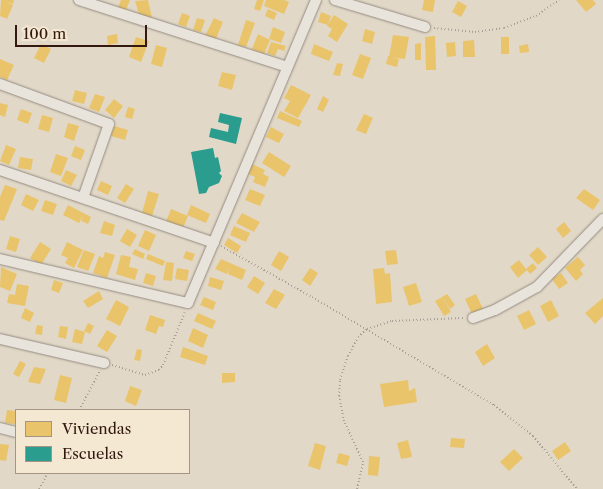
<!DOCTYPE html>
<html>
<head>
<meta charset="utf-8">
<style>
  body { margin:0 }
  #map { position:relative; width:603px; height:489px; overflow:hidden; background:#e2d8c7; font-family:"Libre Caslon Text",serif }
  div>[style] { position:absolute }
  .homes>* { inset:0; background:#e9c46a }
  .schools>* { inset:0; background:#2a9d8f }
  .path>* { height:2px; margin-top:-1px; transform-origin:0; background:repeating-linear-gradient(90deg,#a69f98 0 1px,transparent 0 3.5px) }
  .roads { filter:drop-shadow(0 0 1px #948b81) drop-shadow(0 0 1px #948b81) }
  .minor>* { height:10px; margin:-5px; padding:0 5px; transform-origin:5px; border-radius:5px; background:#e8e3db }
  span { translate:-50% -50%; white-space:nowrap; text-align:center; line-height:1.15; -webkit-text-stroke:5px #f4e8d3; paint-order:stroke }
  .legend { position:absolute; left:15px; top:409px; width:175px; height:65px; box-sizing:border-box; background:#f4e8d3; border:1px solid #a69585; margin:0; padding:6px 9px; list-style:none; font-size:15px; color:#32180f }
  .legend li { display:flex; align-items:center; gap:10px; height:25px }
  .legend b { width:25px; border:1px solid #a69585 }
  .scale { position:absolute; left:15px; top:25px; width:132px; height:22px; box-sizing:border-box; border:2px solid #32180f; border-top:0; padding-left:6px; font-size:15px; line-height:18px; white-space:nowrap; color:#32180f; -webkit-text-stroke:4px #f4e8d3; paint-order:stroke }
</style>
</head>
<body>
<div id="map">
  <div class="homes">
    <div style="clip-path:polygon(1px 0,14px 0,13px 4px,6px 2px,13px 5px,7px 19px,0 16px)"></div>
    <div style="clip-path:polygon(121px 0,130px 0,126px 10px,118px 7px)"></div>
    <div style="clip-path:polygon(148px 0,152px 18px,141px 21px,135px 1px)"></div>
    <div style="clip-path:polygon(257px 0,264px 0,260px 11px,254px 9px)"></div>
    <div style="clip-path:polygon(266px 0,284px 0,289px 2px,284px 14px,264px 6px)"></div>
    <div style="clip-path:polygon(424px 0,435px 0,433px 12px,422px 10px)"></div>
    <div style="clip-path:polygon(576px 0,593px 0,596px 4px,586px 12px)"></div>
    <div style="clip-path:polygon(458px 1px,467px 6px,461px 17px,452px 12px)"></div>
    <div style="clip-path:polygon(268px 9px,277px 13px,274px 20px,265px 16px)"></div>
    <div style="clip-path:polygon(321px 12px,331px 16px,328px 25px,318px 22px)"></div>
    <div style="clip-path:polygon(182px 13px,190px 16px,186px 27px,178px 24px)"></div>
    <div style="clip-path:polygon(334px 15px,348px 24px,337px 42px,328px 36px,332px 29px,327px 26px)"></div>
    <div style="clip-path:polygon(197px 18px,205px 20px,201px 32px,193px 30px)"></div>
    <div style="clip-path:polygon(214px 18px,223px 22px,215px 41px,205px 36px)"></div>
    <div style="clip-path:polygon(246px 20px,255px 23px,246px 47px,238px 45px)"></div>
    <div style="clip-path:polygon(273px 27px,285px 32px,281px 43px,269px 39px)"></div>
    <div style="clip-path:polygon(365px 29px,375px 32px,372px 44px,362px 41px)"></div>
    <div style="clip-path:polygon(117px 34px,118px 43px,108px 45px,107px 36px)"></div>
    <div style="clip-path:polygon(258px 34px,270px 40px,264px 54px,252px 49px)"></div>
    <div style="clip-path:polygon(393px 35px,409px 37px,405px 59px,389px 57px)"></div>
    <div style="clip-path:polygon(435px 36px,436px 70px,426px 70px,425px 37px)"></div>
    <div style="clip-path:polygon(136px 37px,149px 41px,141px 62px,129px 57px)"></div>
    <div style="clip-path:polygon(501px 37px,509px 37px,509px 54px,501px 54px)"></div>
    <div style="clip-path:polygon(474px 40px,475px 57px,463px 57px,463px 41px)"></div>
    <div style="clip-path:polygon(271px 42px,286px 46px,284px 51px,278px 49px,275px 56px,267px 53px)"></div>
    <div style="clip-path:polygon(455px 42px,456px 56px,447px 57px,446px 43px)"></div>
    <div style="clip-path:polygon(421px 43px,421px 60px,415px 60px,415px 44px)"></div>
    <div style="clip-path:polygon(41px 44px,51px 49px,44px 63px,34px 58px)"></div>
    <div style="clip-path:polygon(314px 44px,333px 52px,329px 61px,311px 54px)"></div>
    <div style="clip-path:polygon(528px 44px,529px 52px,520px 53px,519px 46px)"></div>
    <div style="clip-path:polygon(156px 45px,167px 48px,162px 67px,151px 64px)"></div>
    <div style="clip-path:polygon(360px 54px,371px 58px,363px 79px,352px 75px)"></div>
    <div style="clip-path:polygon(388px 56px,399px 59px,397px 67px,386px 64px)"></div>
    <div style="clip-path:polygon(0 59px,14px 65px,7px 80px,0 77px)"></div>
    <div style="clip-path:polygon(337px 63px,343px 64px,340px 76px,333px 75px)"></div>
    <div style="clip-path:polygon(222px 72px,236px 75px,232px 90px,218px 86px)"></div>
    <div style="clip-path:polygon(291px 85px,311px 95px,298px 118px,284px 111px,290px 101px,284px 98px)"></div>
    <div style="clip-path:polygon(75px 90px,87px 93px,84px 104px,72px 101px)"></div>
    <div style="clip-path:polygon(95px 94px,105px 97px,99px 112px,89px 108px)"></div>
    <div style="clip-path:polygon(323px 96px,329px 100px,323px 112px,317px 109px)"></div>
    <div style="clip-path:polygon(114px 99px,123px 106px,114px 118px,105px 110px)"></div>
    <div style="clip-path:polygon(0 103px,8px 105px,5px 117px,0 115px)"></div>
    <div style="clip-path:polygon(128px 107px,135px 109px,132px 119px,125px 117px)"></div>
    <div style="clip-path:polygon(21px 109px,32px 113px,28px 124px,17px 120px)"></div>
    <div style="clip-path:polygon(280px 111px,302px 121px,299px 127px,277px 118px)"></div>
    <div style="clip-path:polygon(364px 114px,373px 118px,366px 134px,356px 130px)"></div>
    <div style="clip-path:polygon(42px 115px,53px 118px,49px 132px,38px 129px)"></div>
    <div style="clip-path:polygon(68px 123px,79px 126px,74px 141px,64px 137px)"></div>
    <div style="clip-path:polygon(114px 126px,128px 130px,125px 140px,111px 136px)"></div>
    <div style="clip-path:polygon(271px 127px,284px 134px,279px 143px,266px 137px)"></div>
    <div style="clip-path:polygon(6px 145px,16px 149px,9px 165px,0 161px)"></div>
    <div style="clip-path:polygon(75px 146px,85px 150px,81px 160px,71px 156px)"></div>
    <div style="clip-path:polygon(269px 152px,291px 166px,284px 177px,262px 163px)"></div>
    <div style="clip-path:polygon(56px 154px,68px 158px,61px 176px,50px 172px)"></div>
    <div style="clip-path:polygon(20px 157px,33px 159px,31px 170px,18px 168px)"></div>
    <div style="clip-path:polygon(252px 164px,265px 170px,263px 174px,269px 177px,265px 187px,253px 182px,255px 177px,248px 174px)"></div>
    <div style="clip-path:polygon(66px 170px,77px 175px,71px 186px,61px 181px)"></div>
    <div style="clip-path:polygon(101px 181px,112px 186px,108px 195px,97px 190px)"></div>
    <div style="clip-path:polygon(126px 184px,134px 189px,125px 203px,117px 198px)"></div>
    <div style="clip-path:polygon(5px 185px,17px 189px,4px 221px,0 220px,0 197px)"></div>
    <div style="clip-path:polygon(250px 189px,265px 195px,260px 206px,245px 200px)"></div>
    <div style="clip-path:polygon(584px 189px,600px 200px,593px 210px,576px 198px)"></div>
    <div style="clip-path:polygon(148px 191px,159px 194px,152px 216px,142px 213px)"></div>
    <div style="clip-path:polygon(26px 194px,39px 200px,33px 211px,21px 205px)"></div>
    <div style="clip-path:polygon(45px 200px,57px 204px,53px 215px,41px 211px)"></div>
    <div style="clip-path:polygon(68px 205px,91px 217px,88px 224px,81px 221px,83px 215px,79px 223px,63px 215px)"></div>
    <div style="clip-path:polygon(191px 205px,210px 214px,206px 223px,187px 215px)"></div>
    <div style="clip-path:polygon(171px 209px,188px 216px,182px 230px,165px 224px)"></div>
    <div style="clip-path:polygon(242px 213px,260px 222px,254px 232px,236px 223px)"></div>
    <div style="clip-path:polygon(104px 221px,115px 225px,112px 236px,100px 233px)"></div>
    <div style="clip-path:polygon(564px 222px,571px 231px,563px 238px,556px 229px)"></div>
    <div style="clip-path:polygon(234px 226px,250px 233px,246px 242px,230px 235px)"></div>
    <div style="clip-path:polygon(127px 229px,137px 235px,130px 247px,120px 241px)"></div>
    <div style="clip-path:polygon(145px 230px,156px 235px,149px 251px,138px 246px)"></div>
    <div style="clip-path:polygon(10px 236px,20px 239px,16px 252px,6px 249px)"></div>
    <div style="clip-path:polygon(228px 238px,241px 246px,237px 253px,224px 245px)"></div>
    <div style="clip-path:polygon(40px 242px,51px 249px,41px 265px,30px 258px)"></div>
    <div style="clip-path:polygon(67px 242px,83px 250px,74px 268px,65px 263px,68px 258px,61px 255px)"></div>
    <div style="clip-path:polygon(538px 247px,547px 257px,538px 265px,529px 255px)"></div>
    <div style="clip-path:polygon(135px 249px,145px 254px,143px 259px,132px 254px)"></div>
    <div style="clip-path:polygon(84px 250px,95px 254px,88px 271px,77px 267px)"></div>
    <div style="clip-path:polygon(396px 250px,398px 264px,387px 265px,385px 251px)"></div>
    <div style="clip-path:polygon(186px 251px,195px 254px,192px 261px,183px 258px)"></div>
    <div style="clip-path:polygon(279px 251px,289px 257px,281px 271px,271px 265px)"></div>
    <div style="clip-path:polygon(105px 252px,115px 255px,107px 278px,93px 273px,99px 256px,103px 258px)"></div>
    <div style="clip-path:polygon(148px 254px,165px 261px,163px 266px,146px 259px)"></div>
    <div style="clip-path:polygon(121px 255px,131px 257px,129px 267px,138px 269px,135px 280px,116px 274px)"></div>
    <div style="clip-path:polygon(578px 257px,585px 265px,580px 270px,583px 274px,576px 281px,565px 268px)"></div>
    <div style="clip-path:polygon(221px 259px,246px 270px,242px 280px,228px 274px,229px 268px,227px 274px,215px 269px)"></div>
    <div style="clip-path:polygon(519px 260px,526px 269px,533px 263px,537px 268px,530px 274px,527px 270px,518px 278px,510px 267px)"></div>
    <div style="clip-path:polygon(166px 262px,174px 263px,172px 281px,163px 280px)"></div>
    <div style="clip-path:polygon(1px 267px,17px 274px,10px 291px,0 287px)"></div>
    <div style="clip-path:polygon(177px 268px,189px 270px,187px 281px,175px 279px)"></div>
    <div style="clip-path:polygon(310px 268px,318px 273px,310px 286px,302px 280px)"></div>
    <div style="clip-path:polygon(384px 268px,385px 274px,390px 273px,392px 302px,376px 304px,373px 269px)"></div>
    <div style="clip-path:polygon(146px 273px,156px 276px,153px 286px,143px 283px)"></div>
    <div style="clip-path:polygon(561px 273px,568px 283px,559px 289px,552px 279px)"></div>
    <div style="clip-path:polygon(254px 276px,265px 283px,258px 294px,247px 287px)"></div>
    <div style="clip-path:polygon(210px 277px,224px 281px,221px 290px,208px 286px)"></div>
    <div style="clip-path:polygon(54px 280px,63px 283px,59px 293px,51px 290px)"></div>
    <div style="clip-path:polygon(416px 283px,422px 302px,409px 306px,403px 287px)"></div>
    <div style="clip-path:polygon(17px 284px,29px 286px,25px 306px,7px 303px,9px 294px,15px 295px)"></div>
    <div style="clip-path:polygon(274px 289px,285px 295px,276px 309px,265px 303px)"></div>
    <div style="clip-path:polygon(99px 291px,103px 299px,88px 308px,83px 301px)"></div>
    <div style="clip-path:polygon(447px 294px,455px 305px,450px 309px,442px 297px)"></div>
    <div style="clip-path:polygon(476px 294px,483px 309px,472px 314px,465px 299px)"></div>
    <div style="clip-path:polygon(204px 297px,216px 302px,213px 310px,200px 305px)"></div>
    <div style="clip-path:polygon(442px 297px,451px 312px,444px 316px,435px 301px)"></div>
    <div style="clip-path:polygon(603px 298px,603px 316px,595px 324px,585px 313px)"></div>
    <div style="clip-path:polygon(116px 300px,129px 307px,120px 326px,106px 319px)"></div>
    <div style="clip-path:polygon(551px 300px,559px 316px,548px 322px,540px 306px)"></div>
    <div style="clip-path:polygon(25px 308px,34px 313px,30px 322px,21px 318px)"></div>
    <div style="clip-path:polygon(529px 310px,536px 324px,524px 330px,517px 316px)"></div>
    <div style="clip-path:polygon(198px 313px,216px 321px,212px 329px,194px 321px)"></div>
    <div style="clip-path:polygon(150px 315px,165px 320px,163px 327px,159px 326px,156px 334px,145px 330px)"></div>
    <div style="clip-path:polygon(88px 323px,94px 326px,90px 334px,84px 331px)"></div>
    <div style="clip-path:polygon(37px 325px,43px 326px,42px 335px,35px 334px)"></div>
    <div style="clip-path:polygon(60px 326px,68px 327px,66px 339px,58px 337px)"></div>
    <div style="clip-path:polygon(193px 328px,208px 335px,203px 348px,188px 341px)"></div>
    <div style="clip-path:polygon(75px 329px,85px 332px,82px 344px,72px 342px)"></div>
    <div style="clip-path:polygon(107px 330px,117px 336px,107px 352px,97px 346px)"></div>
    <div style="clip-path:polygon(487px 344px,495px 358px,483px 366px,475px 352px)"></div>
    <div style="clip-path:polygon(183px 347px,208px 356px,205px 365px,180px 357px)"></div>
    <div style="clip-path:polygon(137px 349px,142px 350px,140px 361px,134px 360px)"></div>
    <div style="clip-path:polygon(20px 361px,26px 364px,19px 377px,13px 374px)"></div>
    <div style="clip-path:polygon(34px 367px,46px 369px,40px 384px,28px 382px)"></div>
    <div style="clip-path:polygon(222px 373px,235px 373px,235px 382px,222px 383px)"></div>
    <div style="clip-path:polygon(60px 375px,72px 378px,66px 403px,54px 400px)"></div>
    <div style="clip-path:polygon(408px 380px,409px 391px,415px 388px,417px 402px,384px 407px,380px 384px)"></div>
    <div style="clip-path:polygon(130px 386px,142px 390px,136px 406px,125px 401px)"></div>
    <div style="clip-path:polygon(7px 410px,16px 411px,16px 424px,5px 423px)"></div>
    <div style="clip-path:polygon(451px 438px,465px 439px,464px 448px,450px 447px)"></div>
    <div style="clip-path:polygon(408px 440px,412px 457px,401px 459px,397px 443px)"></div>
    <div style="clip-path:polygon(565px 442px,571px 451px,558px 460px,552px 451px)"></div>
    <div style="clip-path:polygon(315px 443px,326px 446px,320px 470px,308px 466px)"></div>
    <div style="clip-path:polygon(0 444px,9px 445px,6px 461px,0 460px)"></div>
    <div style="clip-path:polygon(514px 449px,523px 458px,509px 471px,500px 462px)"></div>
    <div style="clip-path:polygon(339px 453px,350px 456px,347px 466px,336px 463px)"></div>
    <div style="clip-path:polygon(369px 456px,380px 457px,378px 476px,368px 475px)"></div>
  </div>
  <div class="schools">
    <div style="clip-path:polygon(220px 113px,242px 118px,236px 144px,209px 137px,211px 128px,228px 132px,229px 125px,218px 122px)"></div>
    <div style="clip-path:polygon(213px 148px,215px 158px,218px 157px,221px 171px,219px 173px,222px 176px,219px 183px,209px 187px,206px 193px,199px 194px,191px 152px)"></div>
  </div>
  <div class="path">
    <div style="left:434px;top:28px;width:41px;rotate:5.6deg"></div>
    <div style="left:475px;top:32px;width:29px;rotate:-8deg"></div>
    <div style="left:504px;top:28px;width:34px;rotate:-21deg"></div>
    <div style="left:536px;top:16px;width:28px;rotate:-35deg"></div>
    <div style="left:221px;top:246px;width:104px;rotate:29.3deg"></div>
    <div style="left:312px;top:297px;width:212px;rotate:30.7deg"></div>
    <div style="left:494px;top:405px;width:50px;rotate:38.5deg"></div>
    <div style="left:533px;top:436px;width:69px;rotate:50.3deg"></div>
    <div style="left:112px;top:365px;width:34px;rotate:17deg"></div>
    <div style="left:145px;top:375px;width:15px;rotate:-20deg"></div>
    <div style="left:159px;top:370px;width:6px;rotate:-51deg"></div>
    <div style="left:163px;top:365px;width:57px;rotate:-67.5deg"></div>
    <div style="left:79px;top:410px;width:44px;rotate:-61.7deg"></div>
    <div style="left:39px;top:489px;width:18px;rotate:-61deg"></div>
    <div style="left:357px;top:489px;width:28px;rotate:-77deg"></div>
    <div style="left:363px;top:462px;width:45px;rotate:-114.9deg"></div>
    <div style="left:344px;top:421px;width:25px;rotate:-101deg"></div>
    <div style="left:339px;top:396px;width:16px;rotate:-86deg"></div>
    <div style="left:340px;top:380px;width:25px;rotate:-72deg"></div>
    <div style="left:348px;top:356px;width:21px;rotate:-62deg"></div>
    <div style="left:358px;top:337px;width:12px;rotate:-42deg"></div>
    <div style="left:367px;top:329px;width:26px;rotate:-18deg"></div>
    <div style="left:392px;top:321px;width:71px;rotate:-2.4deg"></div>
  </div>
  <div class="roads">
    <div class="minor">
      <div style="left:79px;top:0;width:219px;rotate:17.8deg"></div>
      <div style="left:335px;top:0;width:94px;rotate:16.7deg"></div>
      <div style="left:0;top:84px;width:116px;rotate:20.2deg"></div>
      <div style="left:109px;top:124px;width:78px;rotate:109.4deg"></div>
      <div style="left:0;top:170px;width:226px;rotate:18.8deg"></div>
      <div style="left:0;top:259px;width:193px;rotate:13.2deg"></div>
      <div style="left:188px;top:303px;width:329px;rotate:-67.1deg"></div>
      <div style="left:473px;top:318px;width:23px;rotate:-20deg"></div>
      <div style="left:495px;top:310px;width:48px;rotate:-28.7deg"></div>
      <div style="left:537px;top:287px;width:95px;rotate:-45.9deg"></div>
      <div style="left:0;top:339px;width:107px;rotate:13deg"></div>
      <div style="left:0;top:428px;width:16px;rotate:14deg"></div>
    </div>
  </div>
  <ul class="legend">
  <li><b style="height:14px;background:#e9c46a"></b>Viviendas</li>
  <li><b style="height:14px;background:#2a9d8f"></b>Escuelas</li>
  </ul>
  <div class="scale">100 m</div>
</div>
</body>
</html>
